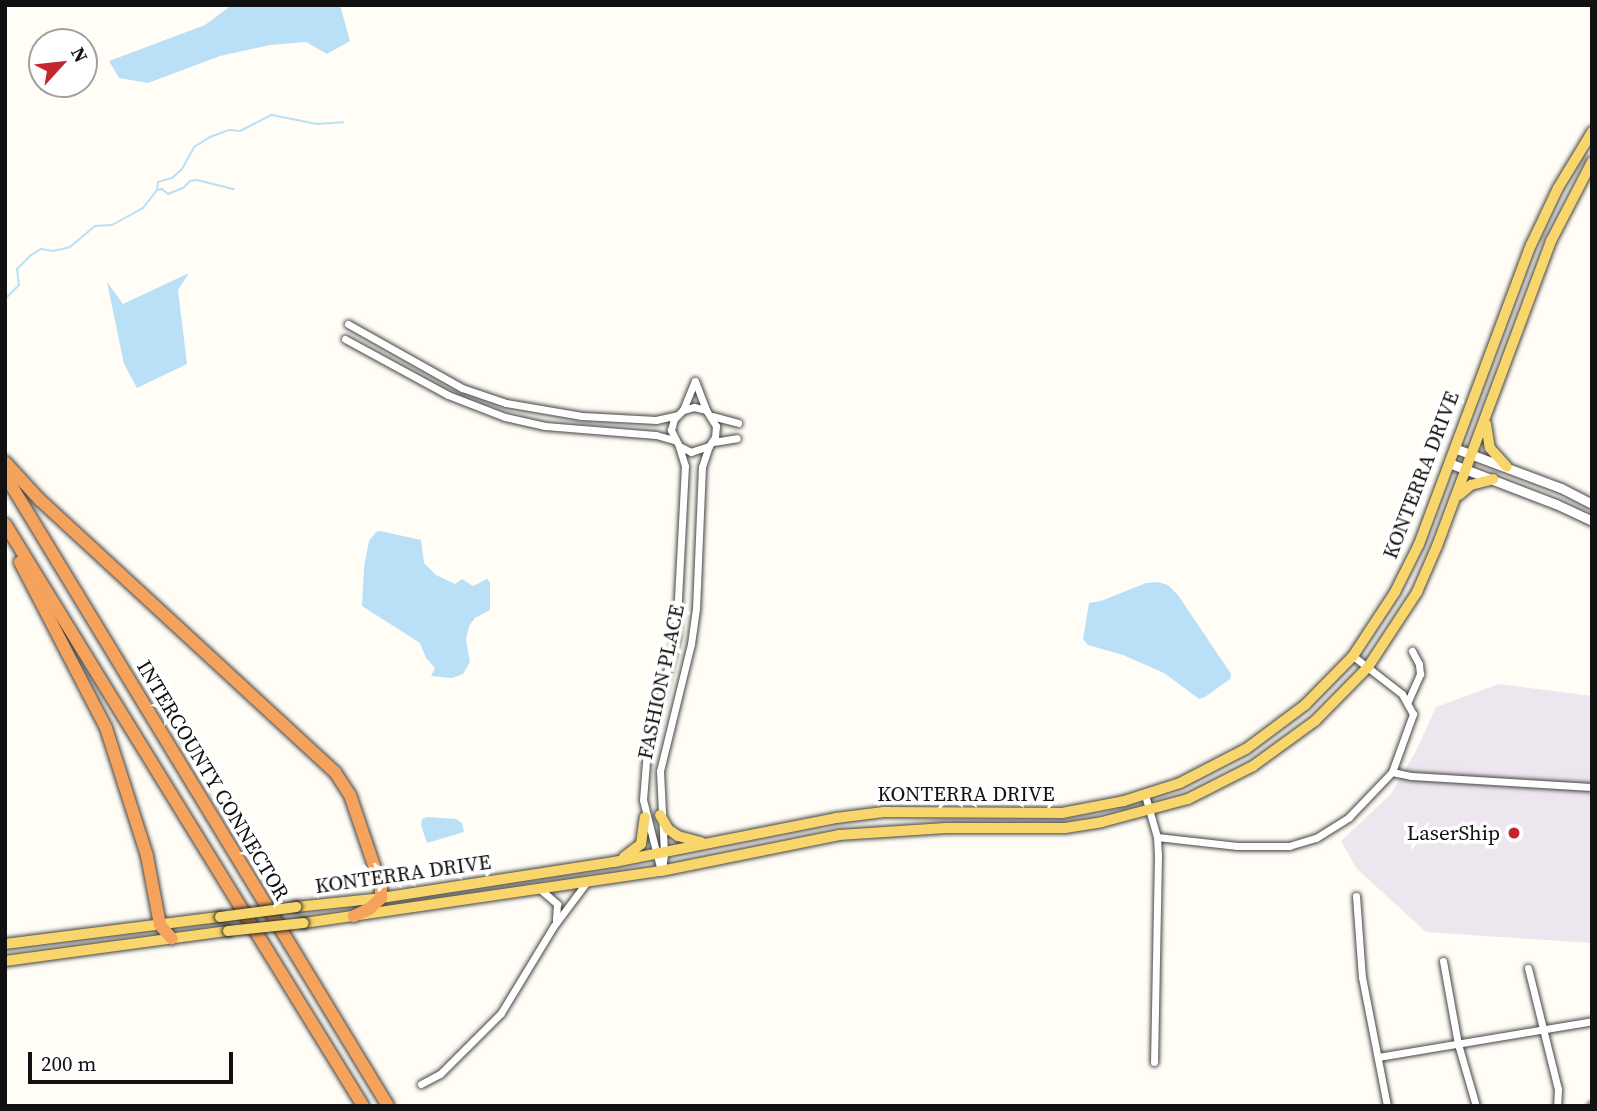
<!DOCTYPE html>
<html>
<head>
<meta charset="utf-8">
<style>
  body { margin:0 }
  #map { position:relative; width:1597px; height:1111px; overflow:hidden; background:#fffdf5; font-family:"Source Serif 4",serif }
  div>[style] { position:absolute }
  .industrial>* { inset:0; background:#eee6ef }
  .water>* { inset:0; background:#b9e0f7 }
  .stream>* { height:2px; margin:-1px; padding:0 1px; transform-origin:1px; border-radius:1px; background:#b9e0f7 }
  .roads { filter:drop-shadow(0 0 2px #444) drop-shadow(0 0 2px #444) }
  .minor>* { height:7px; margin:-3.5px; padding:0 3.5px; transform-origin:3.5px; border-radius:3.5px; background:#fff }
  .tertiary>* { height:9px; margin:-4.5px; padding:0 4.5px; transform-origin:4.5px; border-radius:4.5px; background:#fff }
  .primary>* { height:10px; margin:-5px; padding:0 5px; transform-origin:5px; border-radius:5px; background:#f9d66b }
  .motorway>* { height:12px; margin:-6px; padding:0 6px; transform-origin:6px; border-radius:6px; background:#f5a25d }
  .bridges { filter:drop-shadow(0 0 2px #222) drop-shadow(0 0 2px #222) }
  .primary-bridge>* { height:10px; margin:-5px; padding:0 5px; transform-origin:5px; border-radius:5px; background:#f9d66b }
  .dots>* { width:19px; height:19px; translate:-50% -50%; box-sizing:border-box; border:4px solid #fff; border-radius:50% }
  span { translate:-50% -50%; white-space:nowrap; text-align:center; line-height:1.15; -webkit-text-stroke:7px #fff; paint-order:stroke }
  .street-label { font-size:21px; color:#111 }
  .poi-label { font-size:21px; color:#111 }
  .right { translate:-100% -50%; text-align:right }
  .frame { position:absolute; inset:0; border:7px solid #111; pointer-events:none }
  .north { position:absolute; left:28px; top:28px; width:70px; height:70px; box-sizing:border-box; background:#fff; border:2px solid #a0a0a0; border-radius:50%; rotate:63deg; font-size:19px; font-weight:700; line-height:28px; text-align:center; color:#111 }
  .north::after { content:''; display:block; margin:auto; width:24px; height:32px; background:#c4262e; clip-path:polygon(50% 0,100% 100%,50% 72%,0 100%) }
  .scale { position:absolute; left:28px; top:1052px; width:205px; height:32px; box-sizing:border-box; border:4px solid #111; border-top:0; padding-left:9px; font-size:21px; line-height:24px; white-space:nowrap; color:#111; -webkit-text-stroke:5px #fff; paint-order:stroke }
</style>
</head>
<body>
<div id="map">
  <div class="industrial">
    <div style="clip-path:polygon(1499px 684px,1592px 696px,1592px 943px,1426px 932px,1357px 869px,1341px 841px,1390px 795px,1416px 751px,1436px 707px)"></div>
  </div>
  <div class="water">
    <div style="clip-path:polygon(232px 5px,340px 5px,350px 41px,327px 54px,306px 42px,270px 45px,220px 56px,148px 83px,119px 78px,109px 61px,205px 25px)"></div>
    <div style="clip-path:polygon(189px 273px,178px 290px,187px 364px,137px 388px,124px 364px,107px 282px,123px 304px)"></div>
    <div style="clip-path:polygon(380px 531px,421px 540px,424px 563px,436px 575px,455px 584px,462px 579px,473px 586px,487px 579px,490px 582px,490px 610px,475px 618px,469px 626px,466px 640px,470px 662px,463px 674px,452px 678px,431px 676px,435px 668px,426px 658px,420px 643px,362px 606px,364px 567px,369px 541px,376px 532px)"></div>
    <div style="clip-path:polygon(1158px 582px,1168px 585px,1178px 595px,1231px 674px,1230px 679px,1205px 697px,1199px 699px,1164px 673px,1123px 655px,1088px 645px,1083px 639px,1089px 603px,1101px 601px,1146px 583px)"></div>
    <div style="clip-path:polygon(427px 817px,456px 819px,462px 823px,464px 832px,427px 843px,421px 825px,422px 819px)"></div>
  </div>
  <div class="stream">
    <div style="left:157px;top:190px;width:5px;rotate:-11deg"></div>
    <div style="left:162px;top:189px;width:8px;rotate:40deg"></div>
    <div style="left:168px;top:194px;width:16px;rotate:-22deg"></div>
    <div style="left:183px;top:188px;width:10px;rotate:-45deg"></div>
    <div style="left:190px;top:181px;width:7px;rotate:-8deg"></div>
    <div style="left:197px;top:180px;width:38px;rotate:14deg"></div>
    <div style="left:5px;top:299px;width:20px;rotate:-45deg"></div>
    <div style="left:19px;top:285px;width:16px;rotate:-97deg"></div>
    <div style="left:17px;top:269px;width:20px;rotate:-45deg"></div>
    <div style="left:31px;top:255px;width:12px;rotate:-31deg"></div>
    <div style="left:41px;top:249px;width:12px;rotate:9deg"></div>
    <div style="left:53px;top:251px;width:17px;rotate:-13deg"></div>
    <div style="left:70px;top:247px;width:33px;rotate:-40deg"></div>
    <div style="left:95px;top:226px;width:17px;rotate:-3deg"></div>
    <div style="left:112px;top:225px;width:35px;rotate:-29deg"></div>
    <div style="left:143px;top:208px;width:23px;rotate:-52deg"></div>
    <div style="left:157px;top:190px;width:8px;rotate:-83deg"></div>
    <div style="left:158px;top:182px;width:15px;rotate:-16deg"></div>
    <div style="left:172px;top:178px;width:13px;rotate:-42deg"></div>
    <div style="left:182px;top:169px;width:25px;rotate:-61deg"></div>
    <div style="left:194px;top:147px;width:19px;rotate:-32deg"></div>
    <div style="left:210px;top:137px;width:20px;rotate:-20deg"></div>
    <div style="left:229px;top:130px;width:11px;rotate:5deg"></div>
    <div style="left:240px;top:131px;width:36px;rotate:-27deg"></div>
    <div style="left:272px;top:115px;width:46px;rotate:11.3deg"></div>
    <div style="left:317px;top:124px;width:26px;rotate:-4deg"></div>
  </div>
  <div class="roads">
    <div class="minor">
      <div style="left:348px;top:324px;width:131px;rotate:29.3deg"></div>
      <div style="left:462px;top:388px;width:46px;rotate:18.8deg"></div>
      <div style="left:506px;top:403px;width:77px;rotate:9.7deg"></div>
      <div style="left:582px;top:416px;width:74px;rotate:3.1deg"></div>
      <div style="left:656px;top:420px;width:22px;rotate:-13deg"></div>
      <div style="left:345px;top:339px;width:117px;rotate:28.5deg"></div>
      <div style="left:448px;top:395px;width:61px;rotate:21.1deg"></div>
      <div style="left:505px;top:417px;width:41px;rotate:12.7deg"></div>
      <div style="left:545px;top:426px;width:111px;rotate:4.6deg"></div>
      <div style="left:656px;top:435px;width:19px;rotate:16deg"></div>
      <div style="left:683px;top:410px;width:11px;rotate:-15deg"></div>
      <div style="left:694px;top:407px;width:12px;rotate:14deg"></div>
      <div style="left:706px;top:410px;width:19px;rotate:58deg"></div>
      <div style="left:716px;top:426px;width:11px;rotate:95deg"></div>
      <div style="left:715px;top:437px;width:11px;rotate:124deg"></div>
      <div style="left:709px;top:446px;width:19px;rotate:162deg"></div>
      <div style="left:691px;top:452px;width:13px;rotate:-153deg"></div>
      <div style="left:679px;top:446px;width:18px;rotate:-117deg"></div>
      <div style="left:671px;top:430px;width:11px;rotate:-75deg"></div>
      <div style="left:674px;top:419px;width:13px;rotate:-45deg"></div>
      <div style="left:683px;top:410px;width:31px;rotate:-68deg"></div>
      <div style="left:695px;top:381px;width:31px;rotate:69deg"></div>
      <div style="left:712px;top:416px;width:27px;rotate:15deg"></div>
      <div style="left:713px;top:442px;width:24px;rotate:-9deg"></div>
      <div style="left:1408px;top:701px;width:30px;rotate:-66deg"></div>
      <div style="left:1420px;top:674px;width:10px;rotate:-96deg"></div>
      <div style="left:1419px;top:664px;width:15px;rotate:-118deg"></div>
      <div style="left:1392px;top:772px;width:19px;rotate:12deg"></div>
      <div style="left:1411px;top:776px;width:181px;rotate:3.5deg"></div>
      <div style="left:1145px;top:795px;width:44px;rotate:74.1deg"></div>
      <div style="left:1157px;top:837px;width:18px;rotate:87deg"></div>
      <div style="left:1158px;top:855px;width:207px;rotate:91.1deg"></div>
      <div style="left:1157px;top:837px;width:81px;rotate:6.4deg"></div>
      <div style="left:1237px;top:846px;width:52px"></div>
      <div style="left:1289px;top:846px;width:28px;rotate:-17deg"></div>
      <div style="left:1316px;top:838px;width:39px;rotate:-32deg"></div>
      <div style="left:1349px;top:817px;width:62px;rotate:-46.3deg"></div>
      <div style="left:1392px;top:772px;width:62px;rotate:-70.1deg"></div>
      <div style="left:1413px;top:714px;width:23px;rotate:-119deg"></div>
      <div style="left:1402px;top:694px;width:62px;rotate:-142.2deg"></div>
      <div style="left:662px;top:870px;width:17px;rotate:-83deg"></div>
      <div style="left:664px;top:853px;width:82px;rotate:-92.8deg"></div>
      <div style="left:660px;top:771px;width:131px;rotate:-76.3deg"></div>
      <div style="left:691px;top:644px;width:35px;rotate:-82deg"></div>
      <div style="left:696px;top:609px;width:142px;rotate:-87.6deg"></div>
      <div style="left:702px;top:467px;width:22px;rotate:-72deg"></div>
      <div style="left:661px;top:871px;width:73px;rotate:-104.2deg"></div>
      <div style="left:643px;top:800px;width:51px;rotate:-85.5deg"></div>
      <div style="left:647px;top:749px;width:116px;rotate:-75.5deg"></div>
      <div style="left:676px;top:637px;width:171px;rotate:-87deg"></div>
      <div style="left:685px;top:466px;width:21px;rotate:-107deg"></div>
      <div style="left:540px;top:889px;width:23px;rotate:41deg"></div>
      <div style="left:557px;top:904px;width:16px;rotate:94deg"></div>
      <div style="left:1356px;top:896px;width:81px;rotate:85.8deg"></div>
      <div style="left:1362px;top:977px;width:131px;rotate:79deg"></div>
      <div style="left:1443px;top:961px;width:84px;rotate:79.8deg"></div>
      <div style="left:1458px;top:1044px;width:65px;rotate:73.8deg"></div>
      <div style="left:1528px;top:968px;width:125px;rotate:76.1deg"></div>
      <div style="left:1558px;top:1089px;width:17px;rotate:93deg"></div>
      <div style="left:1378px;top:1057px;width:217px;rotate:-9.5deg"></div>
      <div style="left:421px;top:1084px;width:21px;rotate:-28deg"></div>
      <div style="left:440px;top:1074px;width:86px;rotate:-45deg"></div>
      <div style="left:501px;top:1013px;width:100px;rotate:-58.8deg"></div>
      <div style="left:553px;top:927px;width:55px;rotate:-53.1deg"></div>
      <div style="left:1591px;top:1106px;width:1px;rotate:-45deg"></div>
    </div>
    <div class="tertiary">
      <div style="left:1454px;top:448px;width:114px;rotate:20.5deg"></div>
      <div style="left:1561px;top:488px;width:35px;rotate:27deg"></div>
      <div style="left:1449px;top:463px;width:115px;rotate:21deg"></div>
      <div style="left:1556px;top:504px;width:40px;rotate:25deg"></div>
    </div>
    <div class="primary">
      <div style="left:1486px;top:424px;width:24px;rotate:81deg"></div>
      <div style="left:1490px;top:448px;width:25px;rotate:48deg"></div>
      <div style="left:1459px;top:495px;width:16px;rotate:-40deg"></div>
      <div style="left:1471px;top:485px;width:23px;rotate:-15deg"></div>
      <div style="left:660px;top:815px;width:16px;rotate:60deg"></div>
      <div style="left:668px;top:829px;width:12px;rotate:35deg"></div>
      <div style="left:678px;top:836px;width:24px;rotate:15deg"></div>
      <div style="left:624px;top:857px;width:21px;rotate:-37deg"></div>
      <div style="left:641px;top:844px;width:27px;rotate:-82deg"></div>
      <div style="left:296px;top:907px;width:85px;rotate:-6deg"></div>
      <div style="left:381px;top:898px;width:236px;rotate:-8.8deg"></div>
      <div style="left:614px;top:862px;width:226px;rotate:-11.2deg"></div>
      <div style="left:836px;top:818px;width:48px;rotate:-7.1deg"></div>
      <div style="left:884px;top:812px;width:178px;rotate:0.3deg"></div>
      <div style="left:1062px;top:813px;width:63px;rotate:-11deg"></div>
      <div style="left:1124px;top:801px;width:59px;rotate:-17.8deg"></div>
      <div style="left:1180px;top:783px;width:74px;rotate:-27.3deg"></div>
      <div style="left:1246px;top:749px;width:74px;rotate:-36.7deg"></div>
      <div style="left:1305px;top:705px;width:69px;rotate:-45.6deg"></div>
      <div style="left:1353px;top:656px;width:77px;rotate:-56.7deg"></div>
      <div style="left:1395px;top:592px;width:54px;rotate:-63.4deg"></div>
      <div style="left:1419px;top:544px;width:319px;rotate:-69.5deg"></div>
      <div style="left:1531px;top:245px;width:63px;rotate:-64.7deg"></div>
      <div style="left:1558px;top:188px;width:66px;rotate:-58.7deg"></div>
      <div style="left:304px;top:923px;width:361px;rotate:-8.3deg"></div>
      <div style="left:661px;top:871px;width:182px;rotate:-11.4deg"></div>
      <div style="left:839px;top:835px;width:107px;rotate:-3.7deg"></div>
      <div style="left:946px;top:828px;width:119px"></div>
      <div style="left:1065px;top:828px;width:37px;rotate:-9deg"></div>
      <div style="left:1102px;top:822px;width:89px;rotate:-15deg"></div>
      <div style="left:1188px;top:799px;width:73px;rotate:-26.9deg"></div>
      <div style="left:1253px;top:766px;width:77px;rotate:-36deg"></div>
      <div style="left:1315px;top:721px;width:76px;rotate:-45.5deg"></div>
      <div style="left:1368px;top:667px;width:90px;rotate:-56.8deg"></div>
      <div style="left:1417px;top:592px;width:50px;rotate:-66.5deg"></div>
      <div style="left:1437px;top:546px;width:326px;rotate:-69.5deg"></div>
      <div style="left:1551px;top:241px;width:89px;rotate:-62.6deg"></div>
      <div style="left:5px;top:944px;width:217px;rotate:-7.2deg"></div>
      <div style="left:5px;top:961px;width:225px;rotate:-7.7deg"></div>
    </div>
    <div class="motorway">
      <div style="left:5px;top:462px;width:52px;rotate:47.4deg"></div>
      <div style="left:40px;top:500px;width:401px;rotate:42.7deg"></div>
      <div style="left:335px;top:772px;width:27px;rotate:57deg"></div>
      <div style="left:350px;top:795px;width:96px;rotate:71.2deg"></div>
      <div style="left:381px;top:886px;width:12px;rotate:90deg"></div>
      <div style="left:381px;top:898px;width:16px;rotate:137deg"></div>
      <div style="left:369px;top:909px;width:17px;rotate:155deg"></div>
      <div style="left:5px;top:475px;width:738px;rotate:58.74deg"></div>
      <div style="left:5px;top:524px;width:683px;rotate:58.4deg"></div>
      <div style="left:20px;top:562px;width:187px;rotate:62.6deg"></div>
      <div style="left:106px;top:728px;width:134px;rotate:72.2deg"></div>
      <div style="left:147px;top:856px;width:70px;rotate:79.3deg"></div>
      <div style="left:160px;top:925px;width:18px;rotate:49deg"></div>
    </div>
  </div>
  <div class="bridges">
    <div class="primary-bridge">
      <div style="left:220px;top:917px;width:77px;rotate:-7.5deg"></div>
      <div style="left:228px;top:931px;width:76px;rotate:-6deg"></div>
    </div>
  </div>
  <div class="dots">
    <div style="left:1514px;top:833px;background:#c4262e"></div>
  </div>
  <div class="street-label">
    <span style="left:1421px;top:475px;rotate:-69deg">KONTERRA DRIVE</span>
    <span style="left:661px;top:682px;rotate:-78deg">FASHION PLACE</span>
    <span style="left:213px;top:780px;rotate:59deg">INTERCOUNTY CONNECTOR</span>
    <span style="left:966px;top:794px">KONTERRA DRIVE</span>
    <span style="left:403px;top:874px;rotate:-8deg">KONTERRA DRIVE</span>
  </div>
  <div class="poi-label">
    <span class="right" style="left:1500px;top:833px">LaserShip</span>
  </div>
  <div class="frame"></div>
  <div class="north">N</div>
  <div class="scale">200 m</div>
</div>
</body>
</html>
